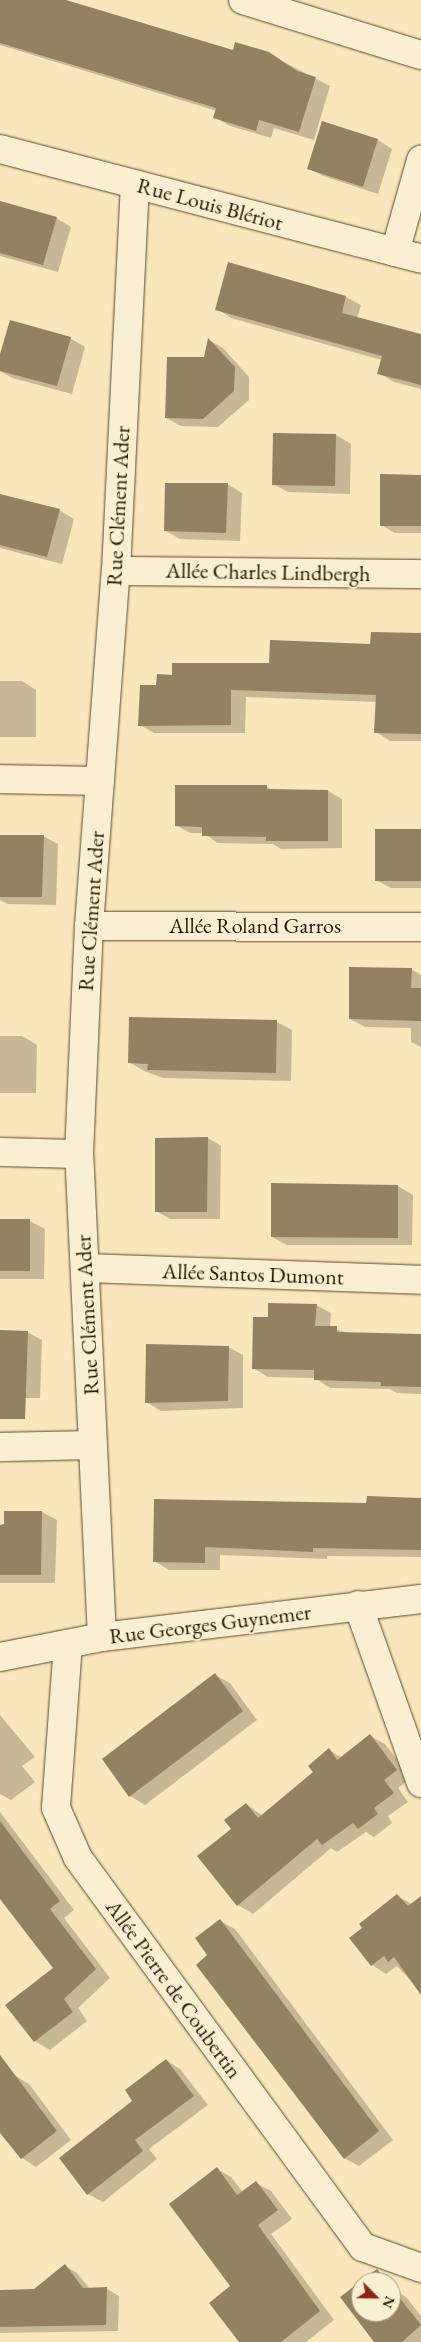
<!DOCTYPE html>
<html>
<head>
<meta charset="utf-8">
<style>
  body { margin:0 }
  #map { position:relative; width:421px; height:2342px; overflow:hidden; background:#f9e6bb; font-family:"EB Garamond",serif }
  div>[style] { position:absolute }
  .shadow>* { inset:0; background:#0003 }
  .building>* { inset:0; background:#938262 }
  .roads { filter:drop-shadow(0 0 1px #5a4a30) drop-shadow(0 0 1px #5a4a30) }
  .street>* { height:28px; margin:-14px; padding:0 14px; transform-origin:14px; border-radius:14px; background:#fbefd3 }
  span { translate:-50% -50%; white-space:nowrap; text-align:center; line-height:1.15; -webkit-text-stroke:4px #fbefd3; paint-order:stroke }
  .street-label { font-size:22px; color:#251601 }
  .north { position:absolute; left:351px; top:2272px; width:50px; height:50px; box-sizing:border-box; background:#fbefd3; border:1px solid #a5987f; border-radius:50%; rotate:113deg; font-size:14px; font-weight:700; line-height:20px; text-align:center; color:#251601 }
  .north::after { content:''; display:block; margin:auto; width:18px; height:22px; background:#8f2418; clip-path:polygon(50% 0,100% 100%,50% 72%,0 100%) }
</style>
</head>
<body>
<div id="map">
  <div class="shadow">
    <div style="clip-path:polygon(0 0,63px 0,234px 51px,284px 62px,330px 86px,314px 140px,274px 128px,271px 138px,230px 126px,215px 117px,217px 111px,0 45px)"></div>
    <div style="clip-path:polygon(322px 123px,378px 140px,392px 149px,378px 194px,323px 176px,308px 168px)"></div>
    <div style="clip-path:polygon(0 201px,56px 218px,71px 227px,58px 272px,0 256px)"></div>
    <div style="clip-path:polygon(229px 264px,346px 297px,361px 305px,357px 318px,421px 335px,421px 389px,394px 382px,379px 373px,382px 360px,231px 318px,217px 309px)"></div>
    <div style="clip-path:polygon(70px 338px,85px 347px,72px 394px,12px 378px,0 371px,0 359px)"></div>
    <div style="clip-path:polygon(209px 340px,223px 348px,249px 377px,249px 400px,218px 427px,181px 426px,166px 418px,205px 358px)"></div>
    <div style="clip-path:polygon(336px 435px,351px 444px,350px 494px,288px 492px,273px 484px)"></div>
    <div style="clip-path:polygon(421px 476px,421px 533px,395px 533px,381px 525px)"></div>
    <div style="clip-path:polygon(227px 484px,242px 493px,240px 541px,180px 539px,166px 531px)"></div>
    <div style="clip-path:polygon(0 495px,59px 510px,74px 519px,62px 564px,0 548px)"></div>
    <div style="clip-path:polygon(421px 635px,421px 741px,390px 741px,376px 732px,377px 702px,246px 697px,245px 733px,154px 733px,140px 725px,158px 686px,173px 676px,270px 664px)"></div>
    <div style="clip-path:polygon(0 681px,22px 681px,36px 690px,36px 737px,0 737px)"></div>
    <div style="clip-path:polygon(267px 787px,272px 790px,328px 791px,342px 799px,342px 848px,281px 849px,273px 844px,217px 843px,204px 833px,190px 833px,176px 825px)"></div>
    <div style="clip-path:polygon(421px 831px,421px 888px,391px 888px,376px 880px)"></div>
    <div style="clip-path:polygon(0 836px,43px 836px,58px 844px,56px 905px,8px 904px,0 900px)"></div>
    <div style="clip-path:polygon(411px 969px,421px 975px,421px 1047px,411px 1042px,411px 1028px,365px 1027px,350px 1019px)"></div>
    <div style="clip-path:polygon(130px 1019px,277px 1022px,292px 1030px,291px 1081px,163px 1078px,144px 1071px,129px 1062px)"></div>
    <div style="clip-path:polygon(0 1036px,22px 1036px,37px 1045px,36px 1093px,0 1093px)"></div>
    <div style="clip-path:polygon(208px 1138px,221px 1146px,220px 1219px,170px 1219px,156px 1211px)"></div>
    <div style="clip-path:polygon(398px 1186px,413px 1195px,412px 1245px,287px 1245px,272px 1237px)"></div>
    <div style="clip-path:polygon(0 1220px,30px 1221px,45px 1229px,44px 1279px,0 1279px)"></div>
    <div style="clip-path:polygon(316px 1305px,331px 1313px,330px 1327px,347px 1333px,421px 1336px,421px 1394px,397px 1393px,390px 1389px,330px 1388px,315px 1378px,268px 1377px,253px 1368px,270px 1318px)"></div>
    <div style="clip-path:polygon(0 1331px,27px 1332px,42px 1340px,40px 1398px,0 1398px)"></div>
    <div style="clip-path:polygon(228px 1347px,243px 1355px,243px 1408px,161px 1411px,146px 1402px)"></div>
    <div style="clip-path:polygon(421px 1499px,421px 1557px,327px 1556px,327px 1559px,220px 1555px,220px 1570px,169px 1570px,154px 1561px,155px 1500px,368px 1504px)"></div>
    <div style="clip-path:polygon(5px 1512px,42px 1512px,57px 1520px,55px 1583px,0 1583px,0 1526px,5px 1526px)"></div>
    <div style="clip-path:polygon(215px 1675px,230px 1683px,257px 1720px,145px 1805px,130px 1796px)"></div>
    <div style="clip-path:polygon(0 1715px,35px 1757px,22px 1766px,35px 1782px,11px 1800px,0 1794px)"></div>
    <div style="clip-path:polygon(370px 1736px,385px 1744px,411px 1778px,398px 1788px,408px 1802px,388px 1816px,392px 1823px,374px 1837px,366px 1832px,337px 1852px,331px 1848px,253px 1914px,238px 1905px,233px 1829px,246px 1804px,263px 1816px,315px 1773px,329px 1750px,342px 1758px)"></div>
    <div style="clip-path:polygon(0 1812px,74px 1910px,64px 1918px,110px 1978px,78px 2008px,87px 2021px,50px 2050px,35px 2041px,7px 2005px,55px 1969px,0 1896px)"></div>
    <div style="clip-path:polygon(397px 1896px,412px 1904px,421px 1898px,421px 1992px,397px 1966px,386px 1974px,372px 1965px,364px 1928px)"></div>
    <div style="clip-path:polygon(220px 1921px,235px 1929px,393px 2140px,359px 2166px,344px 2158px,208px 1955px)"></div>
    <div style="clip-path:polygon(166px 2060px,180px 2069px,208px 2105px,149px 2149px,157px 2159px,103px 2202px,88px 2194px,133px 2101px)"></div>
    <div style="clip-path:polygon(14px 2075px,29px 2084px,71px 2140px,36px 2167px,22px 2158px,0 2131px,0 2087px)"></div>
    <div style="clip-path:polygon(217px 2169px,231px 2177px,243px 2192px,256px 2183px,271px 2191px,292px 2219px,271px 2234px,334px 2320px,306px 2342px,240px 2342px)"></div>
    <div style="clip-path:polygon(65px 2266px,77px 2273px,90px 2289px,107px 2289px,119px 2296px,118px 2331px,0 2333px,0 2291px,34px 2290px)"></div>
    <div style="clip-path:polygon(361px 2283px,361px 2312px,391px 2312px,391px 2288px,406px 2297px,421px 2316px,421px 2342px,375px 2342px,342px 2298px)"></div>
  </div>
  <div class="building">
    <div style="clip-path:polygon(0 0,66px 0,233px 50px,235px 42px,269px 52px,297px 71px,316px 77px,299px 132px,259px 120px,256px 131px,213px 118px,216px 108px,0 43px)"></div>
    <div style="clip-path:polygon(322px 121px,378px 139px,363px 187px,307px 169px)"></div>
    <div style="clip-path:polygon(0 201px,57px 217px,43px 265px,0 253px)"></div>
    <div style="clip-path:polygon(228px 262px,346px 296px,342px 313px,421px 334px,421px 385px,377px 374px,382px 356px,215px 310px)"></div>
    <div style="clip-path:polygon(10px 320px,71px 337px,57px 386px,0 371px,0 354px)"></div>
    <div style="clip-path:polygon(208px 338px,235px 367px,234px 391px,203px 419px,165px 418px,167px 357px,204px 357px)"></div>
    <div style="clip-path:polygon(273px 433px,336px 434px,335px 486px,272px 485px)"></div>
    <div style="clip-path:polygon(380px 474px,421px 475px,421px 526px,380px 526px)"></div>
    <div style="clip-path:polygon(165px 483px,228px 483px,226px 533px,164px 531px)"></div>
    <div style="clip-path:polygon(0 494px,60px 509px,47px 557px,0 545px)"></div>
    <div style="clip-path:polygon(371px 632px,421px 633px,421px 734px,374px 733px,376px 695px,231px 690px,231px 725px,138px 726px,140px 685px,156px 685px,157px 674px,172px 675px,172px 663px,269px 663px,270px 640px,370px 644px)"></div>
    <div style="clip-path:polygon(175px 785px,267px 785px,267px 789px,328px 790px,328px 841px,266px 841px,266px 837px,202px 836px,202px 827px,175px 826px)"></div>
    <div style="clip-path:polygon(375px 829px,421px 829px,421px 881px,375px 881px)"></div>
    <div style="clip-path:polygon(0 835px,44px 835px,42px 897px,0 897px)"></div>
    <div style="clip-path:polygon(349px 967px,412px 968px,411px 988px,421px 988px,421px 1021px,349px 1019px)"></div>
    <div style="clip-path:polygon(129px 1017px,277px 1020px,276px 1073px,147px 1070px,148px 1064px,128px 1063px)"></div>
    <div style="clip-path:polygon(208px 1137px,207px 1212px,155px 1212px,155px 1138px)"></div>
    <div style="clip-path:polygon(271px 1183px,398px 1185px,398px 1238px,271px 1237px)"></div>
    <div style="clip-path:polygon(0 1219px,30px 1219px,30px 1271px,0 1271px)"></div>
    <div style="clip-path:polygon(268px 1303px,317px 1304px,315px 1326px,337px 1326px,337px 1332px,421px 1334px,421px 1387px,381px 1386px,381px 1382px,314px 1380px,314px 1370px,252px 1369px,253px 1317px,268px 1317px)"></div>
    <div style="clip-path:polygon(0 1330px,28px 1331px,25px 1419px,0 1419px)"></div>
    <div style="clip-path:polygon(146px 1344px,229px 1346px,228px 1401px,145px 1403px)"></div>
    <div style="clip-path:polygon(367px 1496px,421px 1498px,421px 1550px,313px 1548px,313px 1552px,205px 1547px,205px 1563px,153px 1562px,154px 1499px,366px 1503px)"></div>
    <div style="clip-path:polygon(4px 1511px,42px 1511px,41px 1575px,0 1575px,0 1525px,4px 1524px)"></div>
    <div style="clip-path:polygon(215px 1673px,243px 1711px,129px 1797px,102px 1759px)"></div>
    <div style="clip-path:polygon(370px 1734px,397px 1770px,384px 1780px,394px 1793px,374px 1808px,378px 1814px,358px 1829px,353px 1823px,322px 1845px,317px 1839px,237px 1906px,197px 1856px,231px 1829px,224px 1820px,246px 1803px,258px 1818px,313px 1772px,308px 1766px,329px 1748px,337px 1760px)"></div>
    <div style="clip-path:polygon(0 1821px,60px 1901px,50px 1909px,96px 1969px,64px 1999px,73px 2012px,34px 2042px,5px 2005px,53px 1968px,0 1899px)"></div>
    <div style="clip-path:polygon(397px 1894px,408px 1906px,421px 1896px,421px 1995px,394px 1957px,388px 1962px,384px 1956px,371px 1966px,349px 1938px,362px 1928px,359px 1924px)"></div>
    <div style="clip-path:polygon(220px 1919px,379px 2131px,344px 2159px,196px 1965px,207px 1955px,195px 1938px)"></div>
    <div style="clip-path:polygon(0 2055px,57px 2131px,21px 2159px,0 2133px)"></div>
    <div style="clip-path:polygon(166px 2059px,194px 2096px,135px 2140px,143px 2151px,87px 2195px,59px 2158px,132px 2101px,125px 2090px)"></div>
    <div style="clip-path:polygon(217px 2167px,237px 2195px,256px 2181px,278px 2210px,258px 2225px,320px 2311px,281px 2342px,239px 2342px,209px 2303px,230px 2286px,169px 2204px)"></div>
    <div style="clip-path:polygon(65px 2264px,83px 2288px,107px 2287px,106px 2325px,0 2327px,0 2290px,34px 2289px)"></div>
    <div style="clip-path:polygon(377px 2269px,387px 2282px,361px 2282px,361px 2312px,391px 2312px,391px 2287px,421px 2325px,402px 2342px,374px 2342px,340px 2297px)"></div>
  </div>
  <div class="roads">
    <div class="street">
      <div style="left:243px;top:0;width:186px;rotate:17.2deg"></div>
      <div style="left:0;top:149px;width:435px;rotate:14.6deg"></div>
      <div style="left:395px;top:252px;width:96px;rotate:-74.2deg"></div>
      <div style="left:116px;top:571px;width:305px;rotate:0.6deg"></div>
      <div style="left:0;top:779px;width:100px;rotate:1.1deg"></div>
      <div style="left:89px;top:926px;width:332px;rotate:0.2deg"></div>
      <div style="left:0;top:1152px;width:79px;rotate:1.5deg"></div>
      <div style="left:85px;top:1268px;width:336px;rotate:2deg"></div>
      <div style="left:0;top:1447px;width:93px;rotate:-1.2deg"></div>
      <div style="left:358px;top:1605px;width:189px;rotate:70.5deg"></div>
      <div style="left:102px;top:1637px;width:484px;rotate:-92.7deg"></div>
      <div style="left:79px;top:1154px;width:228px;rotate:-87.5deg"></div>
      <div style="left:89px;top:926px;width:356px;rotate:-85.7deg"></div>
      <div style="left:116px;top:571px;width:387px;rotate:-87.2deg"></div>
      <div style="left:68px;top:1644px;width:164px;rotate:94.2deg"></div>
      <div style="left:56px;top:1808px;width:55px;rotate:66.3deg"></div>
      <div style="left:78px;top:1858px;width:482px;rotate:53.8deg"></div>
      <div style="left:363px;top:2247px;width:62px;rotate:19.9deg"></div>
      <div style="left:0;top:1657px;width:104px;rotate:-11.1deg"></div>
      <div style="left:102px;top:1637px;width:321px;rotate:-6.8deg"></div>
    </div>
  </div>
  <div class="street-label">
    <span style="left:210px;top:204px;rotate:15deg">Rue Louis Blériot</span>
    <span style="left:118px;top:506px;rotate:-87deg">Rue Clément Ader</span>
    <span style="left:268px;top:572px;rotate:1deg">Allée Charles Lindbergh</span>
    <span style="left:91px;top:911px;rotate:-86deg">Rue Clément Ader</span>
    <span style="left:255px;top:926px">Allée Roland Garros</span>
    <span style="left:253px;top:1274px;rotate:2deg">Allée Santos Dumont</span>
    <span style="left:87px;top:1315px;rotate:-93deg">Rue Clément Ader</span>
    <span style="left:210px;top:1624px;rotate:-7deg">Rue Georges Guynemer</span>
    <span style="left:174px;top:1989px;rotate:54deg">Allée Pierre de Coubertin</span>
  </div>
  <div class="north">N</div>
</div>
</body>
</html>
